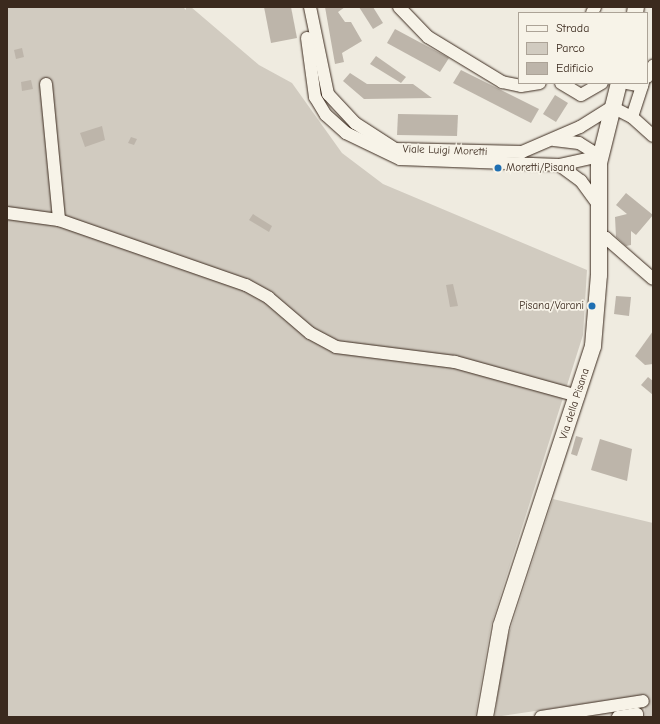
<!DOCTYPE html>
<html>
<head>
<meta charset="utf-8">
<style>
  body { margin:0 }
  #map { position:relative; width:660px; height:724px; overflow:hidden; background:#efebe0; font-family:"Comic Neue",sans-serif }
  div>[style] { position:absolute }
  .built>* { inset:0; background:#e0dbd0 }
  .green>* { inset:0; background:#d1cbc0 }
  .building>* { inset:0; background:#bdb5aa }
  .roads { filter:drop-shadow(0 0 1px #3b2a1e) drop-shadow(0 0 1px #3b2a1e) }
  .minor>* { height:12px; margin:-6px; padding:0 6px; transform-origin:6px; border-radius:6px; background:#f7f3e8 }
  .major>* { height:16px; margin:-8px; padding:0 8px; transform-origin:8px; border-radius:8px; background:#f7f3e8 }
  .dots>* { width:11px; height:11px; translate:-50% -50%; box-sizing:border-box; border:2px solid #f7f3e8; border-radius:50% }
  span { translate:-50% -50%; white-space:nowrap; text-align:center; line-height:1.15; -webkit-text-stroke:3.5px #f7f3e8; paint-order:stroke }
  .street-label { font-size:11px; color:#3b2a1e }
  .poi-label { font-size:11px; color:#3b2a1e }
  .left { translate:0 -50%; text-align:left }
  .right { translate:-100% -50%; text-align:right }
  .frame { position:absolute; inset:0; border:8px solid #3b2a1e; pointer-events:none }
  .legend { position:absolute; left:518px; top:12px; width:130px; height:72px; box-sizing:border-box; background:#f7f3e8; border:1px solid #aca397; margin:0; padding:5px 7px; list-style:none; font-size:12px; color:#3b2a1e }
  .legend li { display:flex; align-items:center; gap:8px; height:20px }
  .legend b { width:20px; border:1px solid #aca397 }
</style>
</head>
<body>
<div id="map">
  <div class="built">
    <div style="clip-path:polygon(644px 705px,645px 717px,570px 717px)"></div>
  </div>
  <div class="green">
    <div style="clip-path:polygon(7px 7px,183px 7px,186px 10px,186px 7px,191px 7px,259px 65px,292px 83px,342px 153px,383px 184px,587px 270px,583px 335px,491px 625px,475px 717px,7px 717px)"></div>
    <div style="clip-path:polygon(553px 499px,653px 523px,653px 717px,645px 717px,644px 695px,495px 717px,502px 655px)"></div>
  </div>
  <div class="building">
    <div style="clip-path:polygon(264px 7px,291px 7px,297px 38px,271px 43px)"></div>
    <div style="clip-path:polygon(325px 7px,345px 7px,338px 12px,345px 22px,351px 22px,362px 41px,342px 53px,344px 62px,335px 64px)"></div>
    <div style="clip-path:polygon(359px 7px,373px 7px,383px 23px,373px 29px)"></div>
    <div style="clip-path:polygon(395px 29px,449px 58px,440px 72px,387px 43px)"></div>
    <div style="clip-path:polygon(22px 48px,24px 57px,16px 59px,14px 50px)"></div>
    <div style="clip-path:polygon(376px 56px,406px 77px,401px 83px,370px 64px)"></div>
    <div style="clip-path:polygon(461px 70px,539px 109px,531px 123px,453px 83px)"></div>
    <div style="clip-path:polygon(350px 73px,367px 84px,413px 84px,432px 98px,364px 99px,343px 81px)"></div>
    <div style="clip-path:polygon(31px 80px,33px 89px,22px 91px,21px 82px)"></div>
    <div style="clip-path:polygon(555px 95px,568px 103px,556px 122px,543px 114px)"></div>
    <div style="clip-path:polygon(398px 114px,458px 115px,457px 136px,397px 135px)"></div>
    <div style="clip-path:polygon(102px 126px,105px 140px,85px 147px,80px 133px)"></div>
    <div style="clip-path:polygon(131px 137px,137px 139px,134px 145px,128px 143px)"></div>
    <div style="clip-path:polygon(626px 193px,653px 215px,636px 235px,631px 231px,631px 245px,626px 246px,616px 237px,615px 217px,627px 214px,616px 205px)"></div>
    <div style="clip-path:polygon(253px 214px,272px 226px,269px 232px,249px 220px)"></div>
    <div style="clip-path:polygon(453px 284px,458px 306px,450px 307px,446px 285px)"></div>
    <div style="clip-path:polygon(616px 296px,631px 297px,629px 316px,614px 314px)"></div>
    <div style="clip-path:polygon(653px 331px,653px 364px,645px 365px,635px 356px)"></div>
    <div style="clip-path:polygon(648px 377px,653px 381px,653px 395px,641px 385px)"></div>
    <div style="clip-path:polygon(576px 436px,583px 438px,577px 456px,571px 454px)"></div>
    <div style="clip-path:polygon(600px 439px,632px 449px,627px 481px,591px 470px)"></div>
  </div>
  <div class="roads">
    <div class="minor">
      <div style="left:310px;top:7px;width:89px;rotate:78.3deg"></div>
      <div style="left:328px;top:94px;width:40px;rotate:47deg"></div>
      <div style="left:355px;top:123px;width:48px;rotate:33deg"></div>
      <div style="left:395px;top:149px;width:127px;rotate:1.4deg"></div>
      <div style="left:522px;top:152px;width:63px;rotate:-23.3deg"></div>
      <div style="left:580px;top:127px;width:38px;rotate:-32deg"></div>
      <div style="left:612px;top:107px;width:22px;rotate:27deg"></div>
      <div style="left:632px;top:117px;width:33px;rotate:-72deg"></div>
      <div style="left:399px;top:7px;width:42px;rotate:46deg"></div>
      <div style="left:428px;top:37px;width:87px;rotate:31.3deg"></div>
      <div style="left:502px;top:82px;width:19px;rotate:12deg"></div>
      <div style="left:521px;top:86px;width:19px;rotate:-9deg"></div>
      <div style="left:592px;top:13px;width:7px;rotate:-63deg"></div>
      <div style="left:307px;top:38px;width:60px;rotate:82.3deg"></div>
      <div style="left:315px;top:97px;width:21px;rotate:59deg"></div>
      <div style="left:326px;top:115px;width:27px;rotate:42deg"></div>
      <div style="left:346px;top:133px;width:60px;rotate:25.7deg"></div>
      <div style="left:400px;top:159px;width:159px;rotate:2.2deg"></div>
      <div style="left:559px;top:165px;width:27px;rotate:36deg"></div>
      <div style="left:581px;top:181px;width:31px;rotate:54deg"></div>
      <div style="left:647px;top:77px;width:13px;rotate:-61deg"></div>
      <div style="left:561px;top:83px;width:23px;rotate:31deg"></div>
      <div style="left:581px;top:95px;width:24px;rotate:-30deg"></div>
      <div style="left:627px;top:83px;width:15px;rotate:11deg"></div>
      <div style="left:642px;top:86px;width:3px;rotate:-72deg"></div>
      <div style="left:46px;top:84px;width:137px;rotate:84.5deg"></div>
      <div style="left:632px;top:117px;width:28px;rotate:42deg"></div>
      <div style="left:554px;top:140px;width:25px;rotate:7deg"></div>
      <div style="left:579px;top:143px;width:25px;rotate:32deg"></div>
      <div style="left:600px;top:156px;width:42px;rotate:167.6deg"></div>
      <div style="left:7px;top:213px;width:52px;rotate:7.7deg"></div>
      <div style="left:59px;top:220px;width:198px;rotate:19.2deg"></div>
      <div style="left:246px;top:285px;width:26px;rotate:29deg"></div>
      <div style="left:269px;top:298px;width:54px;rotate:40.5deg"></div>
      <div style="left:310px;top:333px;width:30px;rotate:28deg"></div>
      <div style="left:336px;top:347px;width:120px;rotate:7.2deg"></div>
      <div style="left:455px;top:362px;width:128px;rotate:15.5deg"></div>
      <div style="left:599px;top:239px;width:7px;rotate:-8deg"></div>
      <div style="left:606px;top:238px;width:62px;rotate:41.1deg"></div>
      <div style="left:541px;top:717px;width:103px;rotate:-8.9deg"></div>
      <div style="left:618px;top:717px;width:19px;rotate:-9deg"></div>
      <div style="left:637px;top:714px;width:3px;rotate:90deg"></div>
    </div>
    <div class="major">
      <div style="left:635px;top:13px;width:6px;rotate:-81deg"></div>
      <div style="left:485px;top:717px;width:92px;rotate:-80deg"></div>
      <div style="left:501px;top:626px;width:295px;rotate:-71.8deg"></div>
      <div style="left:593px;top:346px;width:71px;rotate:-85.2deg"></div>
      <div style="left:599px;top:275px;width:112px;rotate:-90deg"></div>
      <div style="left:599px;top:163px;width:82px;rotate:-76deg"></div>
    </div>
  </div>
  <div class="dots">
    <div style="left:498px;top:168px;background:#1f6fb2"></div>
    <div style="left:592px;top:306px;background:#1f6fb2"></div>
  </div>
  <div class="street-label">
    <span style="left:445px;top:151px;rotate:2deg">Viale Luigi Moretti</span>
    <span style="left:575px;top:404px;rotate:-72deg">Via della Pisana</span>
  </div>
  <div class="poi-label">
    <span class="left" style="left:506px;top:168px">Moretti/Pisana</span>
    <span class="right" style="left:584px;top:306px">Pisana/Varani</span>
  </div>
  <div class="frame"></div>
  <ul class="legend">
  <li><b style="height:5px;background:#f7f3e8"></b>Strada</li>
  <li><b style="height:11px;background:#d1cbc0"></b>Parco</li>
  <li><b style="height:11px;background:#bdb5aa"></b>Edificio</li>
  </ul>
</div>
</body>
</html>
